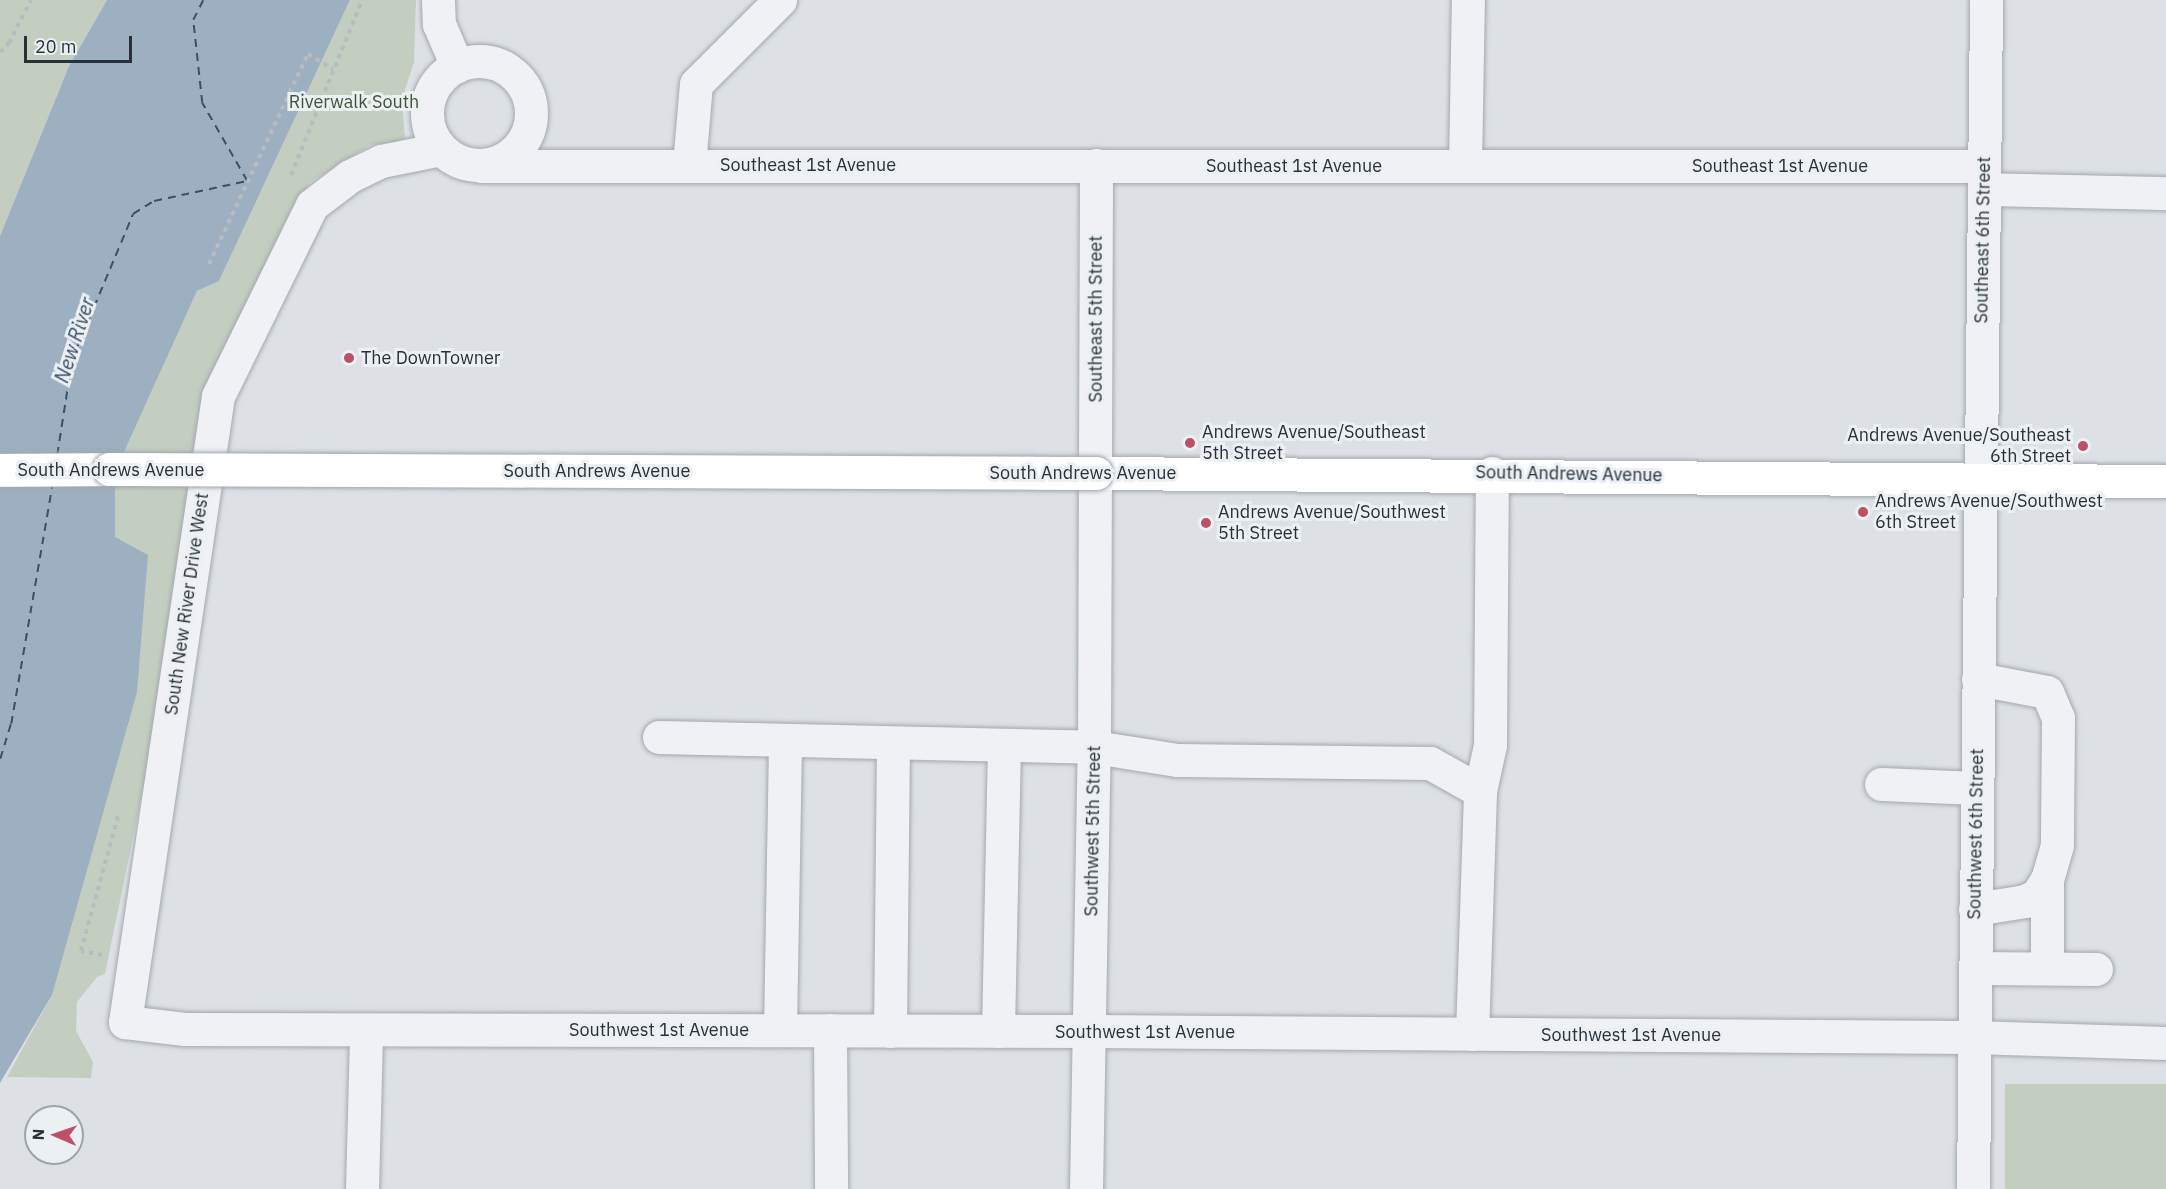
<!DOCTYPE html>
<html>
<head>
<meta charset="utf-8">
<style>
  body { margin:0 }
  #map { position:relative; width:2166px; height:1189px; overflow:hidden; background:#dde1e5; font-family:"IBM Plex Sans",sans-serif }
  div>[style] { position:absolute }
  .green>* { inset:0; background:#c4cec0 }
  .water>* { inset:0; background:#9cb0c1 }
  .ferry>* { height:1.5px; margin-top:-0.75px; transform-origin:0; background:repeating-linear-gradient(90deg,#385069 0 8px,transparent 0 14px) }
  .path>* { height:4px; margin-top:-2px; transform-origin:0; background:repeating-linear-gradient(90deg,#b8bbc0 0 4.5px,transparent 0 9px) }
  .roads { filter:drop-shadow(0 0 2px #a3a8ae) drop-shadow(0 0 2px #a3a8ae) }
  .minor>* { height:33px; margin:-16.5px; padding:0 16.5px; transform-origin:16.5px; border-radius:16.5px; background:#f0f1f4 }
  .minor>.ring { margin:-16.5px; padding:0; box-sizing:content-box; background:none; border:33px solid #f0f1f4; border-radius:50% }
  .major>* { height:33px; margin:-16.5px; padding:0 16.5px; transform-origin:16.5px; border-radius:16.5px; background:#fff }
  .bridges { filter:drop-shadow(0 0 2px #9ea6af) drop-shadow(0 0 2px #9ea6af) }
  .major-bridge>* { height:33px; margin:-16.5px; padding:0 16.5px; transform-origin:16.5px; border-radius:16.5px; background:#fff }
  .dots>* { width:16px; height:16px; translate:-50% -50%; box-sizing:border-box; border:3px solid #ecf0f3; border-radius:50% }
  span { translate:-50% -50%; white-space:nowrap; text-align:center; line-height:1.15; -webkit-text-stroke:6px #ecf0f3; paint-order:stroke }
  .park-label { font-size:18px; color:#3e5438 }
  .street-label { font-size:18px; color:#29303a }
  .poi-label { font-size:18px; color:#29303a }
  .left { translate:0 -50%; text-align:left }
  .right { translate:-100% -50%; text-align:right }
  .water-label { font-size:20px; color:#385069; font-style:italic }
  .north { position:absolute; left:24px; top:1105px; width:60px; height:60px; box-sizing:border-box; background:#ecf0f3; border:2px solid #9ea3a9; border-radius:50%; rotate:272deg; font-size:16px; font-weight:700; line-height:24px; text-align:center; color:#29303a }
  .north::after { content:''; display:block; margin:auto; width:21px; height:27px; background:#bd5066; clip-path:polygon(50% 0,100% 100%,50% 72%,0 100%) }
  .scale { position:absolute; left:24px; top:36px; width:108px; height:27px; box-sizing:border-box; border:3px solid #29303a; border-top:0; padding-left:8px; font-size:18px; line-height:21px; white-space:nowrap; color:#29303a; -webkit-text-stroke:4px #ecf0f3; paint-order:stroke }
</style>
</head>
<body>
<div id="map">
  <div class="green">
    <div style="clip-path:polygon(0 0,107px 0,69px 66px,0 236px)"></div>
    <div style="clip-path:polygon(350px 0,416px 0,414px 62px,402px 99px,405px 141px,370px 145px,309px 183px,201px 415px,152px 745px,105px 974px,97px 977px,77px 1002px,76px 1031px,93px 1062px,91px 1078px,7px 1077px,52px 995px,115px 537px,115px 472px,197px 291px,219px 281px)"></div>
    <div style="clip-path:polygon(2005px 1084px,2166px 1084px,2166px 1189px,2005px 1189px)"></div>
  </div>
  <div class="water">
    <div style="clip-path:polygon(107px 0,350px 0,219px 281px,197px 291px,115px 472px,115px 537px,148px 555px,137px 692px,52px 995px,0 1083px,0 236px,69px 66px)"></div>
  </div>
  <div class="ferry">
    <div style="left:57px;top:455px;width:97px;rotate:-81.1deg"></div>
    <div style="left:72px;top:359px;width:157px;rotate:-67.2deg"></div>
    <div style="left:133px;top:214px;width:25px;rotate:-32deg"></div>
    <div style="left:154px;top:201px;width:95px;rotate:-12.1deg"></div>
    <div style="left:247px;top:181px;width:90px;rotate:-120deg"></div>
    <div style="left:202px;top:103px;width:83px;rotate:-96.2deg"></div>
    <div style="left:193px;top:20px;width:22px;rotate:-63deg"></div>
    <div style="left:0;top:759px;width:37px;rotate:-73deg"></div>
    <div style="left:11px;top:724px;width:242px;rotate:-80.2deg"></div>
  </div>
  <div class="path">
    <div style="left:0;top:52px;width:13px;rotate:-45deg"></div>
    <div style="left:9px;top:43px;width:48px;rotate:-62.9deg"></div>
    <div style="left:291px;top:175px;width:189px;rotate:-67.9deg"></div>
    <div style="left:209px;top:264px;width:232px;rotate:-64.8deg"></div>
    <div style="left:308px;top:54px;width:29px;rotate:31deg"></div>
    <div style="left:102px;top:955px;width:21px;rotate:-169deg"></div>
    <div style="left:81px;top:951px;width:140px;rotate:-74.7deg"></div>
  </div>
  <div class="roads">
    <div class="minor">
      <div style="left:438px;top:0;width:24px;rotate:88deg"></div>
      <div style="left:439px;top:24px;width:46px;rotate:66.8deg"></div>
      <div class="ring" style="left:427px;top:61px;width:71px;height:71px"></div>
      <div style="left:441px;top:149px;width:61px;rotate:168.7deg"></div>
      <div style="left:381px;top:161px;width:34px;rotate:154deg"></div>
      <div style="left:350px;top:176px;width:48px;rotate:142.7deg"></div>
      <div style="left:312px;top:205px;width:213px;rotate:116.2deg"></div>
      <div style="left:218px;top:396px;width:633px;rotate:98.45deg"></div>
      <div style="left:125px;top:1022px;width:60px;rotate:6.7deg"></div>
      <div style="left:185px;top:1029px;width:904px;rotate:0.13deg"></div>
      <div style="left:1089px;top:1031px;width:884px;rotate:0.39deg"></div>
      <div style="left:1973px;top:1037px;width:193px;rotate:1.8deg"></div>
      <div style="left:689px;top:165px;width:81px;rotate:-85.1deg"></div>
      <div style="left:696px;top:84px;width:119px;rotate:-45deg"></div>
      <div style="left:481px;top:166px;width:1503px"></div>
      <div style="left:1465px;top:166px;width:166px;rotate:-89deg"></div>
      <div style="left:1984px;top:189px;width:182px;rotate:1.3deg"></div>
      <div style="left:1978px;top:679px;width:70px;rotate:10.7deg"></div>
      <div style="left:2047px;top:692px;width:28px;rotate:67deg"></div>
      <div style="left:2058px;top:718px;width:127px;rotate:90.5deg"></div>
      <div style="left:2057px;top:845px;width:35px;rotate:106deg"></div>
      <div style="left:2047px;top:879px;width:89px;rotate:90deg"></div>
      <div style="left:659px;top:737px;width:435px;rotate:1.3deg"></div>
      <div style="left:1094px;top:747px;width:84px;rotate:8.9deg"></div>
      <div style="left:1177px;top:760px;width:253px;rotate:0.7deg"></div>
      <div style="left:1430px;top:763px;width:57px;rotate:29.2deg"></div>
      <div style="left:1881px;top:784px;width:96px;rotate:2.4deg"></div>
      <div style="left:1975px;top:909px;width:51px;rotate:-9.1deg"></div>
      <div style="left:2025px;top:901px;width:13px;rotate:-27deg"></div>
      <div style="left:2037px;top:895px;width:19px;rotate:-58deg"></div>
      <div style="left:1975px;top:968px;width:121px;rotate:0.5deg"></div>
      <div style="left:780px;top:1030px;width:289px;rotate:-89deg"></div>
      <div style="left:830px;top:1030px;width:159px;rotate:89.6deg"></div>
      <div style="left:890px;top:1031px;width:288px;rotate:-89.4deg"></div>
      <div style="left:998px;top:1031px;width:285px;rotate:-88.8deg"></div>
      <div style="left:1472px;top:1034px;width:243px;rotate:-88.1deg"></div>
      <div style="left:1480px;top:791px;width:47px;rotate:-77.7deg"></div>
      <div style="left:1490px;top:745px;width:272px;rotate:-89.6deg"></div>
      <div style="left:362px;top:1189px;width:158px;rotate:-88.5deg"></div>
      <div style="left:1086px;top:1189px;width:442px;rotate:-89deg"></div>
      <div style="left:1094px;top:747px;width:582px;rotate:-89.8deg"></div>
      <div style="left:1973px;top:1189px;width:1189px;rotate:-89.37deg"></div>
    </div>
    <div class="major">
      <div style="left:0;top:470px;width:109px;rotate:-0.5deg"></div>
      <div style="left:1096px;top:473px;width:1070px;rotate:0.43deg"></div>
    </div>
  </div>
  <div class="bridges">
    <div class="major-bridge">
      <div style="left:109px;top:469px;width:987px;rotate:0.23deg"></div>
    </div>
  </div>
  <div class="dots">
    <div style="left:349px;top:358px;background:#bd5066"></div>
    <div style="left:1190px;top:443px;background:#bd5066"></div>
    <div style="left:2083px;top:446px;background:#bd5066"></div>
    <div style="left:1863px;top:512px;background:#bd5066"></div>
    <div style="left:1206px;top:523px;background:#bd5066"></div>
  </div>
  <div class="park-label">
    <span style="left:354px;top:102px">Riverwalk South</span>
  </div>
  <div class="street-label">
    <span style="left:808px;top:165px">Southeast 1st Avenue</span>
    <span style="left:1294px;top:166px">Southeast 1st Avenue</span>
    <span style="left:1780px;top:166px">Southeast 1st Avenue</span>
    <span style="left:1983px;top:240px;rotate:-89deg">Southeast 6th Street</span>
    <span style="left:1096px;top:319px;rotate:-90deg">Southeast 5th Street</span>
    <span style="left:111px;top:470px">South Andrews Avenue</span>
    <span style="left:597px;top:471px">South Andrews Avenue</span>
    <span style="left:1083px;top:473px">South Andrews Avenue</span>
    <span style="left:1569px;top:474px;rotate:1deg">South Andrews Avenue</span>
    <span style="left:187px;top:604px;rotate:-82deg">South New River Drive West</span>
    <span style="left:1093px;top:831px;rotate:-89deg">Southwest 5th Street</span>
    <span style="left:1976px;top:834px;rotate:-89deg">Southwest 6th Street</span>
    <span style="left:659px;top:1030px">Southwest 1st Avenue</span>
    <span style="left:1145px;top:1032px">Southwest 1st Avenue</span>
    <span style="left:1631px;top:1035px">Southwest 1st Avenue</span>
  </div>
  <div class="poi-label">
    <span class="left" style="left:361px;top:358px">The DownTowner</span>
    <span class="left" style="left:1202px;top:443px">Andrews Avenue/Southeast<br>5th Street</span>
    <span class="right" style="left:2071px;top:446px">Andrews Avenue/Southeast<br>6th Street</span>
    <span class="left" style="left:1875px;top:512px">Andrews Avenue/Southwest<br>6th Street</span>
    <span class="left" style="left:1218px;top:523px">Andrews Avenue/Southwest<br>5th Street</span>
  </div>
  <div class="water-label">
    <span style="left:74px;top:340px;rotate:-72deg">New River</span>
  </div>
  <div class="north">N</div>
  <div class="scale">20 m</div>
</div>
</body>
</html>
